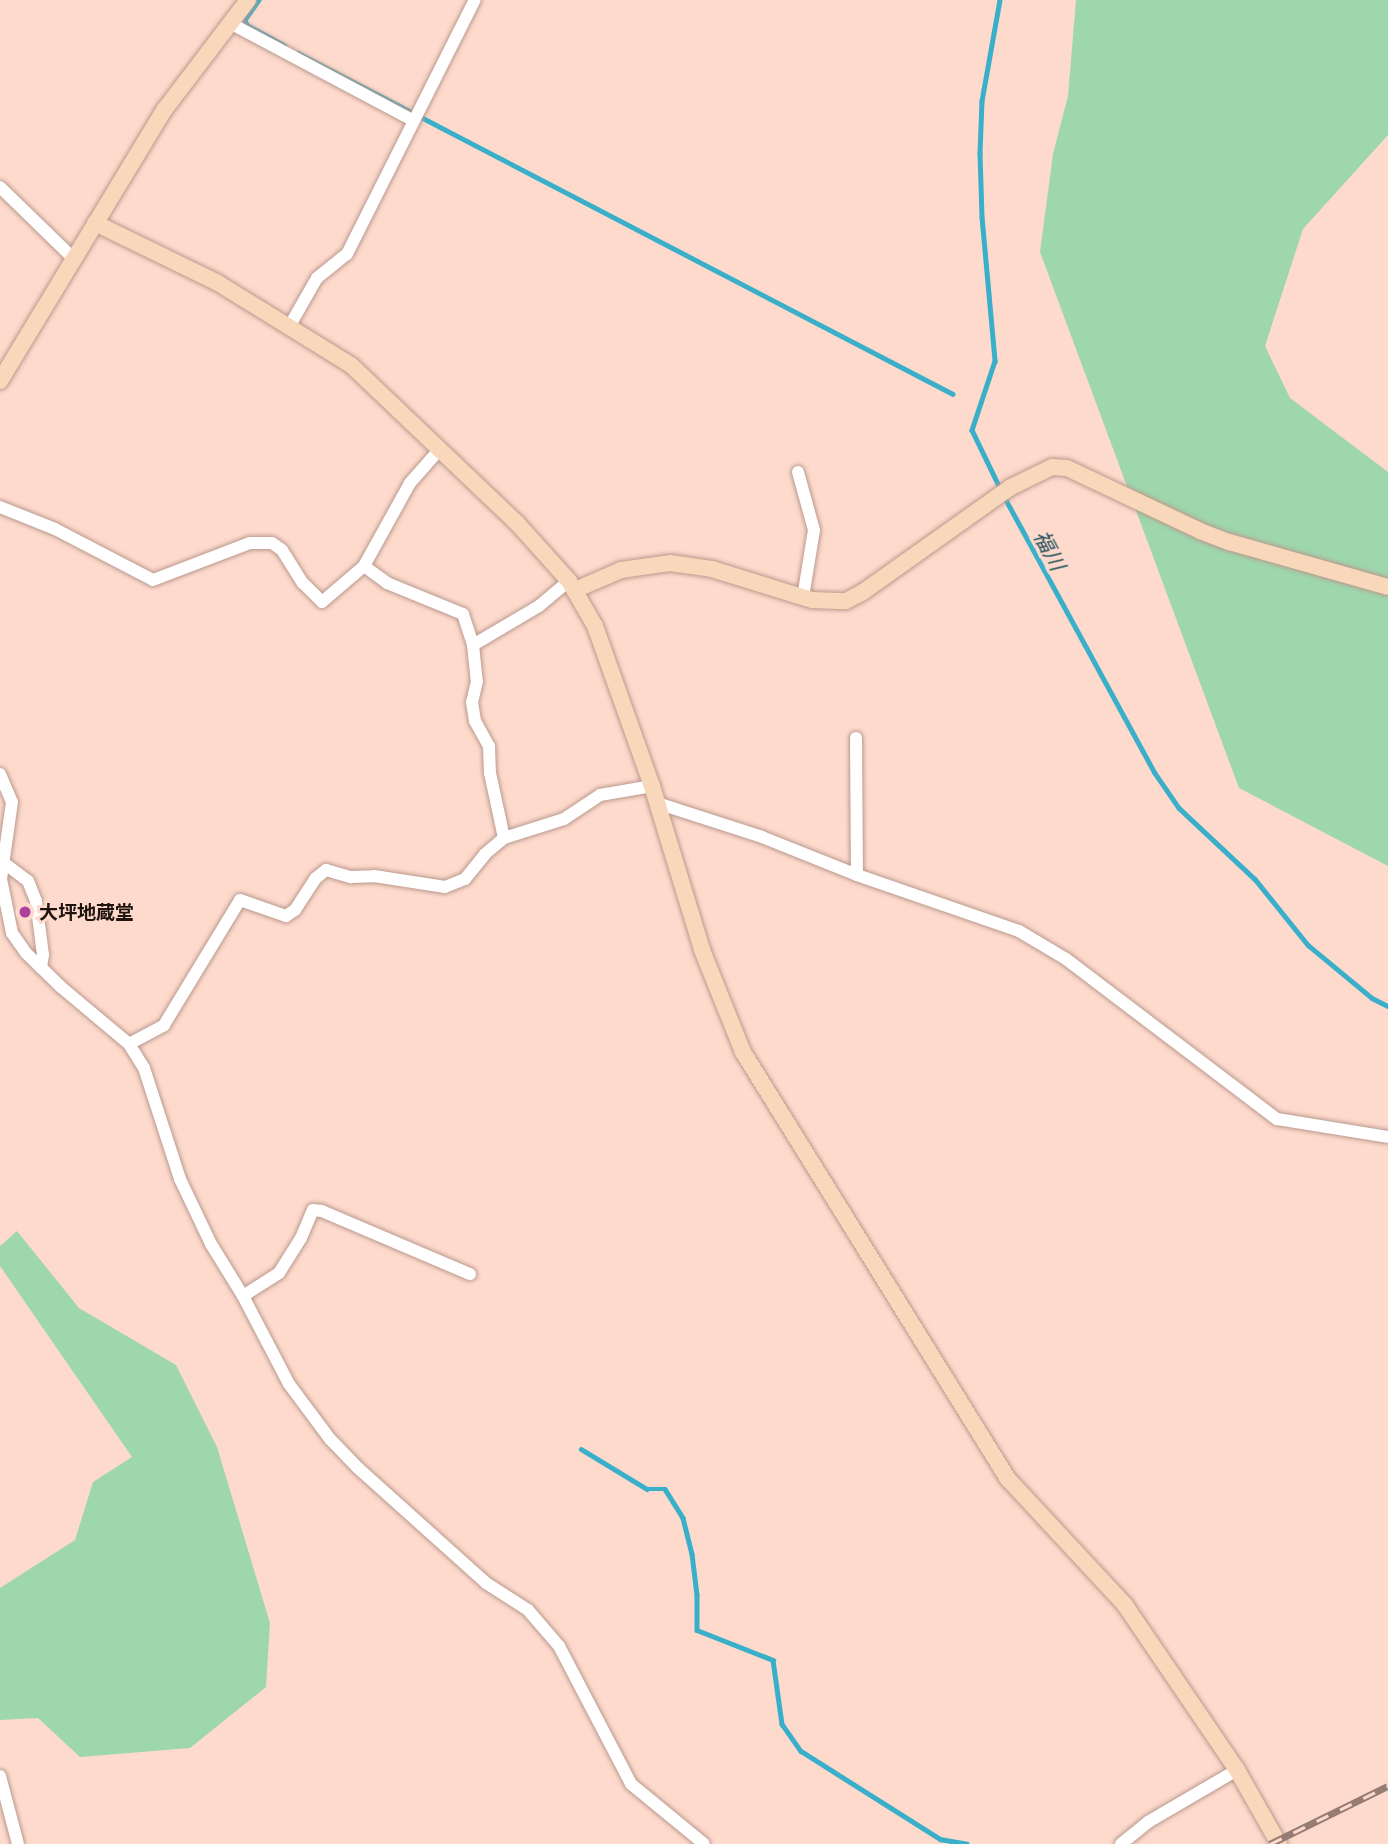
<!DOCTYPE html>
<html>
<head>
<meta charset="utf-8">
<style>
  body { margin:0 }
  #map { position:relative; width:1388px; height:1844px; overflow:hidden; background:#fedacd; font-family:Commissioner,"Noto Sans JP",sans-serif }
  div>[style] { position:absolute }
  .green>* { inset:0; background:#9ed7ac }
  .stream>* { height:4.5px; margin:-2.25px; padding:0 2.25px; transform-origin:2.25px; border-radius:2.25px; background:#39afca }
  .roads { filter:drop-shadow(0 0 2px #ba998d) drop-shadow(0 0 2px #ba998d) }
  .street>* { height:12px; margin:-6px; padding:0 6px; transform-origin:6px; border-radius:6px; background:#fff }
  .secondary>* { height:16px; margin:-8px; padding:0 8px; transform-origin:8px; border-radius:8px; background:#f8d7ba }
  .rail>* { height:7px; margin-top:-3.5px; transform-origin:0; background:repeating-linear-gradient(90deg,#fedacd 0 13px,#957d73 0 26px); box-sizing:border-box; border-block:2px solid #957d73 }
  .dots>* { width:19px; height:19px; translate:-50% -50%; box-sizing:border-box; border:4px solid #fedacd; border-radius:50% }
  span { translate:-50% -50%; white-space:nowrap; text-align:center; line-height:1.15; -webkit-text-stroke:6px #fedacd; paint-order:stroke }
  .poi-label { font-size:19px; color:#1f130e; font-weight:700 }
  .left { translate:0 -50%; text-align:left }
  .water-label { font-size:21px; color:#1d4e5a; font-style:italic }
</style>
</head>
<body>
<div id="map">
  <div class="green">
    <div style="clip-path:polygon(1076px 0,1388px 0,1388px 135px,1303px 229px,1265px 346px,1290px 398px,1388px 472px,1388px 866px,1239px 788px,1040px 252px,1053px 154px,1068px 96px)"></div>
    <div style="clip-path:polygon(17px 1231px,79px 1308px,176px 1365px,217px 1447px,270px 1623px,266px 1687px,190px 1748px,80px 1757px,38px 1718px,0 1720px,0 1588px,75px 1540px,93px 1482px,132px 1457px,0 1266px,0 1246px)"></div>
  </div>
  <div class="stream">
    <div style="left:259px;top:0;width:24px;rotate:125deg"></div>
    <div style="left:245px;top:20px;width:5px;rotate:68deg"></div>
    <div style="left:247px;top:25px;width:42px;rotate:28.4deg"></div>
    <div style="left:1000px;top:0;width:103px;rotate:100.1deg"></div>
    <div style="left:982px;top:101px;width:52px;rotate:92.2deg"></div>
    <div style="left:980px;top:153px;width:64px;rotate:88.2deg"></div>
    <div style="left:982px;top:217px;width:145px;rotate:84.8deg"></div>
    <div style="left:995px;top:361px;width:73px;rotate:108.4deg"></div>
    <div style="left:972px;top:430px;width:67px;rotate:64.2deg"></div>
    <div style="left:298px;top:53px;width:738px;rotate:27.5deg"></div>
    <div style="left:1005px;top:498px;width:313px;rotate:61.4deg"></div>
    <div style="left:1155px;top:773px;width:42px;rotate:55.6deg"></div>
    <div style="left:1179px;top:808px;width:104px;rotate:43.1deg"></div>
    <div style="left:1255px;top:879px;width:85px;rotate:51.2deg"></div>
    <div style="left:1308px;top:945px;width:83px;rotate:39.6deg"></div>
    <div style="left:1372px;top:998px;width:18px;rotate:27deg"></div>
    <div style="left:581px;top:1449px;width:77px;rotate:31.2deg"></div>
    <div style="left:647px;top:1489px;width:18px"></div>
    <div style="left:665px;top:1489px;width:34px;rotate:58deg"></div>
    <div style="left:683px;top:1518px;width:37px;rotate:76deg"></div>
    <div style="left:692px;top:1554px;width:41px;rotate:83deg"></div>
    <div style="left:697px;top:1595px;width:35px;rotate:90deg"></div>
    <div style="left:697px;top:1630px;width:82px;rotate:21.5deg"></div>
    <div style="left:773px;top:1660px;width:65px;rotate:82deg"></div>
    <div style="left:782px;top:1724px;width:33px;rotate:55deg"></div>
    <div style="left:801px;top:1751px;width:165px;rotate:32.3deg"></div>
    <div style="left:940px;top:1839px;width:27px;rotate:10deg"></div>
  </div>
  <div class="roads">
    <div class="street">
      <div style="left:230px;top:23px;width:208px;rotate:28deg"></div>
      <div style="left:0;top:187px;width:102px;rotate:44.2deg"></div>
      <div style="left:289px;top:327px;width:56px;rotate:-60.3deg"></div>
      <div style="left:317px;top:278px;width:38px;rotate:-39deg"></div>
      <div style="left:347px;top:254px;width:284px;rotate:-63.3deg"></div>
      <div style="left:798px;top:472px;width:60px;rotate:74.6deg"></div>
      <div style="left:814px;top:530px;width:68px;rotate:99.3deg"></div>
      <div style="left:0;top:507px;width:59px;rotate:21.8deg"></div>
      <div style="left:55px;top:529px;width:110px;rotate:27.5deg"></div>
      <div style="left:153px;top:580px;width:104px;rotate:-20.9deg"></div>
      <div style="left:250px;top:543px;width:22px"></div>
      <div style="left:272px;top:543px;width:12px;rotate:35deg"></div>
      <div style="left:282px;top:550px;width:39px;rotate:58deg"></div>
      <div style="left:303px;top:583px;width:27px;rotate:45deg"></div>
      <div style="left:322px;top:602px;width:55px;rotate:-40.6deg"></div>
      <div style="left:364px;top:566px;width:95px;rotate:-61deg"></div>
      <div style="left:410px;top:483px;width:44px;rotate:-48.7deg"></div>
      <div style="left:364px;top:566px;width:29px;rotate:36deg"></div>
      <div style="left:387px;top:583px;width:82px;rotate:22.2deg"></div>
      <div style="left:463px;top:614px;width:33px;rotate:72deg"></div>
      <div style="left:473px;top:645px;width:36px;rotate:84deg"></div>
      <div style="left:477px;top:681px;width:22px;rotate:103deg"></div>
      <div style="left:472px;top:702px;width:19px;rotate:81deg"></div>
      <div style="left:475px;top:721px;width:29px;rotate:61deg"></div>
      <div style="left:489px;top:746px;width:27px;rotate:88deg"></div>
      <div style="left:490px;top:773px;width:66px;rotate:77.8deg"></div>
      <div style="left:473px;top:645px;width:77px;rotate:-30.6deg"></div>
      <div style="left:539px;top:606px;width:39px;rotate:-40deg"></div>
      <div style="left:856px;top:738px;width:137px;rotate:89.6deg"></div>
      <div style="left:0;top:774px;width:30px;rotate:67deg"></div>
      <div style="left:12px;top:802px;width:78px;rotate:98.1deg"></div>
      <div style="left:1px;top:879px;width:55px;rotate:78.5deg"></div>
      <div style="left:12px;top:933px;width:24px;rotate:55deg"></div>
      <div style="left:26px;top:953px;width:49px;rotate:44.2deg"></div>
      <div style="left:61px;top:987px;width:89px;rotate:40deg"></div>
      <div style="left:129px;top:1044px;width:28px;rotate:58deg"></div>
      <div style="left:144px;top:1068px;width:117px;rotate:72deg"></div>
      <div style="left:180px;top:1179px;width:72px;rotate:64.5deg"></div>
      <div style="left:211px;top:1244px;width:61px;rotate:58.4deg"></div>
      <div style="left:243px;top:1296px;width:99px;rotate:62.4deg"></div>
      <div style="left:289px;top:1384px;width:69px;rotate:53.3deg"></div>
      <div style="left:330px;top:1439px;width:40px;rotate:46deg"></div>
      <div style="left:358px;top:1468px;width:172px;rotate:41.9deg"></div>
      <div style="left:486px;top:1583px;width:50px;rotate:32.7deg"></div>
      <div style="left:528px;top:1610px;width:48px;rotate:49.3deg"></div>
      <div style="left:559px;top:1646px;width:156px;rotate:62.4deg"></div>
      <div style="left:631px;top:1784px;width:94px;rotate:39.4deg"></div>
      <div style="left:657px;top:803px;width:110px;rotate:17.9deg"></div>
      <div style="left:762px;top:837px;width:102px;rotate:21.8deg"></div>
      <div style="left:857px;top:875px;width:171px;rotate:19.1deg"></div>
      <div style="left:1019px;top:931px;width:55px;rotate:30.8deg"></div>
      <div style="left:1066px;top:959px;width:265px;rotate:37.2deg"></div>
      <div style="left:1277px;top:1119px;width:112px;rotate:9.2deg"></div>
      <div style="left:4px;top:863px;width:30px;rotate:37deg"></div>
      <div style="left:28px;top:881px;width:22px;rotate:68deg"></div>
      <div style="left:36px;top:901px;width:54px;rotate:82.6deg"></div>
      <div style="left:43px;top:955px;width:13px;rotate:99deg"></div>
      <div style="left:129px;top:1044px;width:40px;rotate:-28deg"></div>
      <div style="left:164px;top:1025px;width:146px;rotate:-58.7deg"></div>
      <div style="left:240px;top:900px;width:49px;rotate:19.2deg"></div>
      <div style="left:286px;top:916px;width:11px;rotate:-34deg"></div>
      <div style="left:295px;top:910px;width:38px;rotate:-57deg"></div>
      <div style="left:316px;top:878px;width:13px;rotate:-39deg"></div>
      <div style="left:326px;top:870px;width:26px;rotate:16deg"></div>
      <div style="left:351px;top:877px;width:23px;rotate:-2deg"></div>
      <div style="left:374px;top:876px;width:72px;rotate:8.8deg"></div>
      <div style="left:445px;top:887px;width:22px;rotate:-22deg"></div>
      <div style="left:465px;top:879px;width:32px;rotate:-51deg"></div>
      <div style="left:485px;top:854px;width:25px;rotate:-40deg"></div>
      <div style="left:504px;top:838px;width:63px;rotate:-17.6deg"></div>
      <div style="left:564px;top:819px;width:43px;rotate:-33.7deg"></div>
      <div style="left:600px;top:795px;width:53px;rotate:-9.8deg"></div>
      <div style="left:243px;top:1296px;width:43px;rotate:-32.6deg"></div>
      <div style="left:279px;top:1273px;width:41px;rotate:-57.8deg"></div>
      <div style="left:301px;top:1238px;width:30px;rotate:-67deg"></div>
      <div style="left:313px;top:1210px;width:9px;rotate:6deg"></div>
      <div style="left:322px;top:1211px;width:161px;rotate:23.1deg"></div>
      <div style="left:0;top:1776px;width:70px;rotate:75.2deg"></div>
      <div style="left:1121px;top:1844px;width:35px;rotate:-39deg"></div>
      <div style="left:1148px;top:1822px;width:103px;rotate:-30.3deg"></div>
    </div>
    <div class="secondary">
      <div style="left:95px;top:223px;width:137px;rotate:26deg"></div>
      <div style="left:218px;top:283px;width:156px;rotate:31.7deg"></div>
      <div style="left:351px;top:365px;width:229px;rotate:43.6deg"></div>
      <div style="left:517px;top:523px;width:78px;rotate:48.1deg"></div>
      <div style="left:569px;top:581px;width:52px;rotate:60deg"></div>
      <div style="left:595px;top:626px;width:170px;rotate:70.4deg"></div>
      <div style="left:652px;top:786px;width:171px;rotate:73deg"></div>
      <div style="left:702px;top:950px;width:110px;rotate:68.1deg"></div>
      <div style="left:743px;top:1052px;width:503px;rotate:58.18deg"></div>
      <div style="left:1008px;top:1479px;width:172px;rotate:47.1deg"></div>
      <div style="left:1125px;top:1605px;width:199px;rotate:55.8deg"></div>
      <div style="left:1237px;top:1770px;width:85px;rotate:60.4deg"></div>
      <div style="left:0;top:381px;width:318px;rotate:-58.8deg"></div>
      <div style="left:165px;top:109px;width:137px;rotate:-52.7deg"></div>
      <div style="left:575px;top:590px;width:50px;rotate:-23.5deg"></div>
      <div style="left:621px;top:570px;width:49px;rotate:-8.1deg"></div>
      <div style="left:670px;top:563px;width:42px;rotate:8.1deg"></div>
      <div style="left:712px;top:569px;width:105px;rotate:17.2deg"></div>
      <div style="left:812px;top:600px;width:34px;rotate:2deg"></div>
      <div style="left:846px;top:601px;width:19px;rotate:-28deg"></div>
      <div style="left:863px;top:592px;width:181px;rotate:-35.4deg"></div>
      <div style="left:1011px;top:487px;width:46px;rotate:-26deg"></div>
      <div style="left:1052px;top:467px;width:15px;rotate:4deg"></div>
      <div style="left:1067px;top:468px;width:147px;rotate:25.3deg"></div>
      <div style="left:1200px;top:531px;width:31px;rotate:21deg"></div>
      <div style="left:1229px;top:542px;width:165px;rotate:15.8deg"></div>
    </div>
  </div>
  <div class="rail">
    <div style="left:1270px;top:1844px;width:131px;rotate:-26.2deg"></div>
  </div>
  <div class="dots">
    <div style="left:25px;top:912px;background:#b0409d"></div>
  </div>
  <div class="poi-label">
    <span class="left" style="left:39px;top:912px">大坪地蔵堂</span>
  </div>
  <div class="water-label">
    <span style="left:1050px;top:550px;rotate:62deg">福川</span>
  </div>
</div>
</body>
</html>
